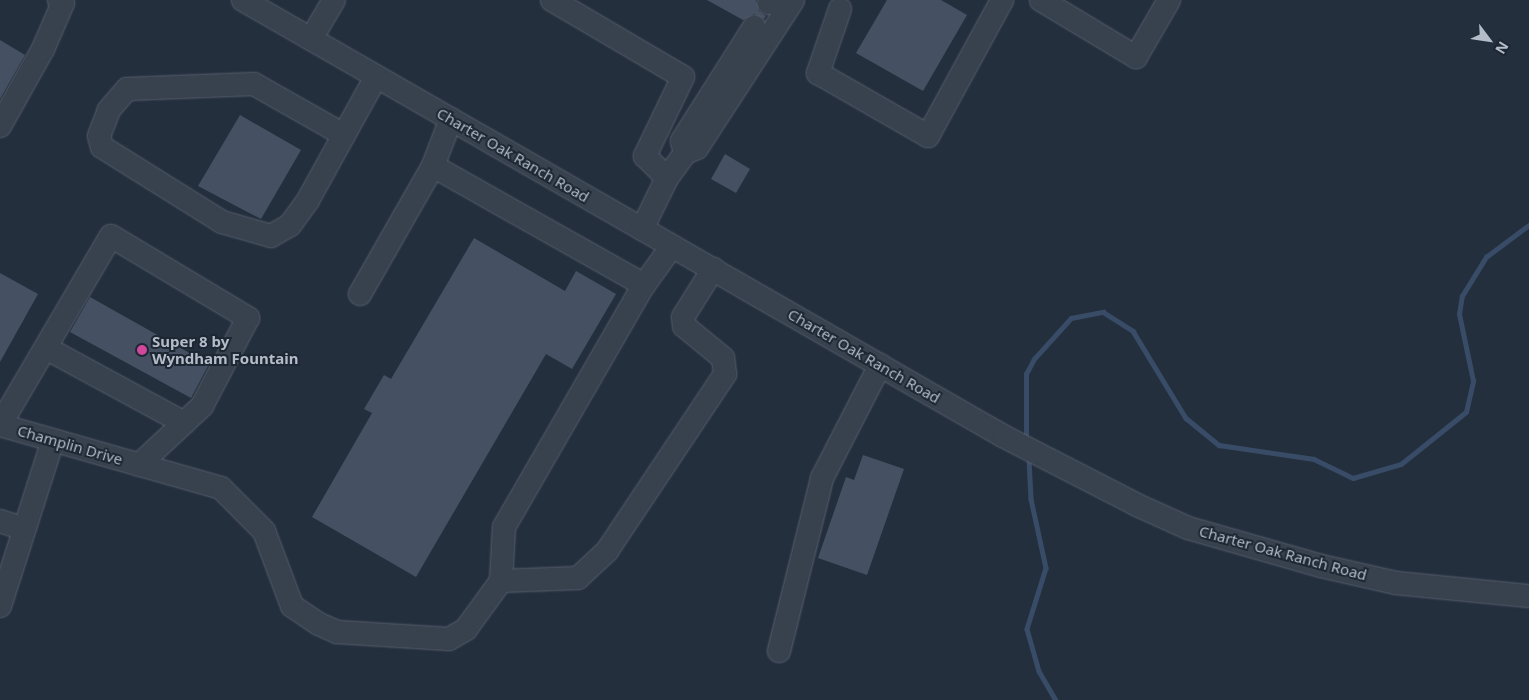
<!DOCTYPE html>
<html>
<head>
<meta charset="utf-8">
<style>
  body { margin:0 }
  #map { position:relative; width:1529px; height:700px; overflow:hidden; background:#242f3e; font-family:"Noto Sans",sans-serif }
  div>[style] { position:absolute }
  .stream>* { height:4.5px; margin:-2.25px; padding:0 2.25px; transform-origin:2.25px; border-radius:2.25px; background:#394c67 }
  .building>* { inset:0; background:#455162 }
  .roads { filter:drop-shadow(0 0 1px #565f6c) drop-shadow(0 0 1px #565f6c) }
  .minor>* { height:22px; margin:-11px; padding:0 11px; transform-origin:11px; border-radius:11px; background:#38414e }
  .dots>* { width:14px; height:14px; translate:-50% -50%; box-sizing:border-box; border:2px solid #1d2633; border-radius:50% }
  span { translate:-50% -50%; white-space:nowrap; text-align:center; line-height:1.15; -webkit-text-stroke:4px #1d2633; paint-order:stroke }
  .street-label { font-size:15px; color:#b4bcc9 }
  .poi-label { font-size:15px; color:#b4bcc9; font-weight:700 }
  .left { translate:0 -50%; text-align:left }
  .north { position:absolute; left:1464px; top:15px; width:50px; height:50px; -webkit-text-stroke:4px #1d2633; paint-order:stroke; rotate:121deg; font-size:14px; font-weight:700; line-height:20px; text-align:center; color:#b4bcc9 }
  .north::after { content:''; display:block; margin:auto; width:18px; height:22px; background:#b4bcc9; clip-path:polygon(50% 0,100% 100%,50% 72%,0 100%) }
</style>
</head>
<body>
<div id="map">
  <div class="stream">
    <div style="left:1026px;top:441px;width:67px;rotate:-90deg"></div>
    <div style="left:1026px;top:374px;width:17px;rotate:-62deg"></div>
    <div style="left:1034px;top:359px;width:55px;rotate:-47.9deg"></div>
    <div style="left:1071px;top:318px;width:33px;rotate:-11deg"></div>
    <div style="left:1103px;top:312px;width:36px;rotate:32deg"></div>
    <div style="left:1133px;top:331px;width:102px;rotate:58.7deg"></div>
    <div style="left:1186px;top:418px;width:43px;rotate:39.3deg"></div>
    <div style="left:1219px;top:445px;width:96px;rotate:8.4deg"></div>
    <div style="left:1314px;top:459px;width:43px;rotate:26deg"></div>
    <div style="left:1353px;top:478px;width:50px;rotate:-16.3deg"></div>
    <div style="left:1401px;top:464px;width:83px;rotate:-38.7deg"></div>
    <div style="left:1466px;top:412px;width:32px;rotate:-77deg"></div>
    <div style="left:1473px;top:381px;width:68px;rotate:-101.8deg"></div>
    <div style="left:1459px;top:314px;width:18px;rotate:-81deg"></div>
    <div style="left:1462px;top:296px;width:46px;rotate:-58.4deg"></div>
    <div style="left:1486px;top:257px;width:54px;rotate:-36.7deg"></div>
    <div style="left:1029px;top:459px;width:40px;rotate:87.1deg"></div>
    <div style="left:1031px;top:499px;width:71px;rotate:77.7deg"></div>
    <div style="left:1046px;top:568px;width:64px;rotate:107.3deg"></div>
    <div style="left:1027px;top:629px;width:44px;rotate:74.1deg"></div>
    <div style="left:1039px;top:671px;width:34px;rotate:60deg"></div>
  </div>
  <div class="building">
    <div style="clip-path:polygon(707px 0,756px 0,759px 11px,766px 16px,764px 19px,754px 14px,743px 20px)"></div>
    <div style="clip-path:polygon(887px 0,941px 0,967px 15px,923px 91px,856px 53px)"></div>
    <div style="clip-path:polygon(0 40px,25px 55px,0 99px)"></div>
    <div style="clip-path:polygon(240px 115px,301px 150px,261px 219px,198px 186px)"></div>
    <div style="clip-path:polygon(725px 154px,750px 169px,736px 193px,711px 179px)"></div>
    <div style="clip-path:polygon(474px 238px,565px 291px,576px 271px,616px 294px,572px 369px,546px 354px,416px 577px,312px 517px,372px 413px,364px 409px,384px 375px,391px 379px)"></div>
    <div style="clip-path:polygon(0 273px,38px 294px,0 362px)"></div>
    <div style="clip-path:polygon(90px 297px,209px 364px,191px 398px,70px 332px)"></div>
    <div style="clip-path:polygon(863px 455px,904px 469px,867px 575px,818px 558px,846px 477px,854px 480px)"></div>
  </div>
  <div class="roads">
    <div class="minor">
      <div style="left:243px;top:0;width:876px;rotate:29.84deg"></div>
      <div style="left:1003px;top:436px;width:151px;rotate:27.2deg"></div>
      <div style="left:1137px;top:505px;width:56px;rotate:24.3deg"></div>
      <div style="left:1188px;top:528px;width:138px;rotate:15.9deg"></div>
      <div style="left:1321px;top:566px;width:77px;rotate:12.8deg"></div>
      <div style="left:1396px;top:583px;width:134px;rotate:5.6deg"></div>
      <div style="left:552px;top:0;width:152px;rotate:30.4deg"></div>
      <div style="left:683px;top:77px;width:88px;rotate:115.7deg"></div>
      <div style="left:645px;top:156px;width:31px;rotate:45deg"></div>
      <div style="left:1041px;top:0;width:111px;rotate:31deg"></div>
      <div style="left:1136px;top:57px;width:66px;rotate:-59.9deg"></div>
      <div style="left:769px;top:3px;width:3px;rotate:-72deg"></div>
      <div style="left:840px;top:9px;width:68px;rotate:109deg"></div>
      <div style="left:818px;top:73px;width:127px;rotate:29.8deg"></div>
      <div style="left:928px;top:136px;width:155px;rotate:-61.4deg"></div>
      <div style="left:311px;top:39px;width:45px;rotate:-59.5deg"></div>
      <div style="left:451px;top:119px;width:50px;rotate:111deg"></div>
      <div style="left:433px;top:166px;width:242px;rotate:29.4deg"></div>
      <div style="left:644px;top:285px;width:48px;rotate:-54.3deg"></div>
      <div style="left:0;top:126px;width:88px;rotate:-60.8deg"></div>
      <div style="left:43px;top:49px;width:50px;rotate:-66.5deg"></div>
      <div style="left:63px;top:3px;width:5px;rotate:-143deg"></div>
      <div style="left:344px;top:135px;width:103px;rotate:-150.5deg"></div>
      <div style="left:254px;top:84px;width:127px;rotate:177.7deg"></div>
      <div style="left:127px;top:89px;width:28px;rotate:131deg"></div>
      <div style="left:109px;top:110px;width:28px;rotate:111deg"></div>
      <div style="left:99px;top:136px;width:11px;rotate:75deg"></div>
      <div style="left:102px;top:147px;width:142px;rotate:32deg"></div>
      <div style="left:222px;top:222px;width:51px;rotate:15.9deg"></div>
      <div style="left:271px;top:236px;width:22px;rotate:-30deg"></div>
      <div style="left:290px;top:225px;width:31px;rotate:-54deg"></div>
      <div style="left:308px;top:200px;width:141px;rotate:-61.1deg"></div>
      <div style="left:685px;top:153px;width:12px;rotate:-104deg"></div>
      <div style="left:682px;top:141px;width:135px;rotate:-57.7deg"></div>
      <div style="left:642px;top:229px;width:57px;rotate:-63.9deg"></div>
      <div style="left:667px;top:178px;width:31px;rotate:-54deg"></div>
      <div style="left:685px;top:153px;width:13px;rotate:-23deg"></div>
      <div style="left:697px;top:148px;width:176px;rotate:-57deg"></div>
      <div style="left:360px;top:294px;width:147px;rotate:-60.3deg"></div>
      <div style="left:46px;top:348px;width:157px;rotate:28.5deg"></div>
      <div style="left:0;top:425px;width:230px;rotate:15.9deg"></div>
      <div style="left:221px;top:488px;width:61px;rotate:45deg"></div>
      <div style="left:264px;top:531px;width:80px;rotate:69.5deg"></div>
      <div style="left:292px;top:606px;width:32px;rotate:34deg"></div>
      <div style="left:319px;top:624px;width:20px;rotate:24deg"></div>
      <div style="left:337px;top:632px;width:112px;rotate:3.6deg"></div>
      <div style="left:449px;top:639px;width:20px;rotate:-30deg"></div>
      <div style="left:466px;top:629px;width:59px;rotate:-53.9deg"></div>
      <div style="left:501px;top:581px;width:54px;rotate:-86.8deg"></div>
      <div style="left:504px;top:527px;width:280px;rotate:-60deg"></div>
      <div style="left:0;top:425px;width:219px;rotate:-59.6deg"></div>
      <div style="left:111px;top:236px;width:160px;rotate:30.9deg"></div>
      <div style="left:248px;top:318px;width:99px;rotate:117.6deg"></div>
      <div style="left:202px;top:406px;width:86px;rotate:136.9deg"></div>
      <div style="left:0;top:521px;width:25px;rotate:18deg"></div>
      <div style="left:501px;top:581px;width:77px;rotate:-2.2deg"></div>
      <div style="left:578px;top:578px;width:40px;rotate:-43deg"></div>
      <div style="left:607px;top:551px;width:213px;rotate:-56.3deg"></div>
      <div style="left:725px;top:374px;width:16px;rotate:-97deg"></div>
      <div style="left:723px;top:358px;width:50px;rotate:-140.6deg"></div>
      <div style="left:684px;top:326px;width:9px;rotate:-96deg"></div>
      <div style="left:683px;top:317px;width:57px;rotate:-58deg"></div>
      <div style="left:0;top:606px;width:174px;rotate:-72.3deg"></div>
      <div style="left:779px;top:651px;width:178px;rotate:-76deg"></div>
      <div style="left:822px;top:478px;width:127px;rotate:-62.8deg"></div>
    </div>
  </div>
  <div class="dots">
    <div style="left:142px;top:350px;background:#d1479c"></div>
  </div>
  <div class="street-label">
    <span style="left:513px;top:155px;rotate:30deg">Charter Oak Ranch Road</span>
    <span style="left:864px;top:356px;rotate:30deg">Charter Oak Ranch Road</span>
    <span style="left:70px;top:445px;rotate:16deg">Champlin Drive</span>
    <span style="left:1283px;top:553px;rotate:15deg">Charter Oak Ranch Road</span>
  </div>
  <div class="poi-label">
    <span class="left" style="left:152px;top:350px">Super 8 by<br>Wyndham Fountain</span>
  </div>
  <div class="north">N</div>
</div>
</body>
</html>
